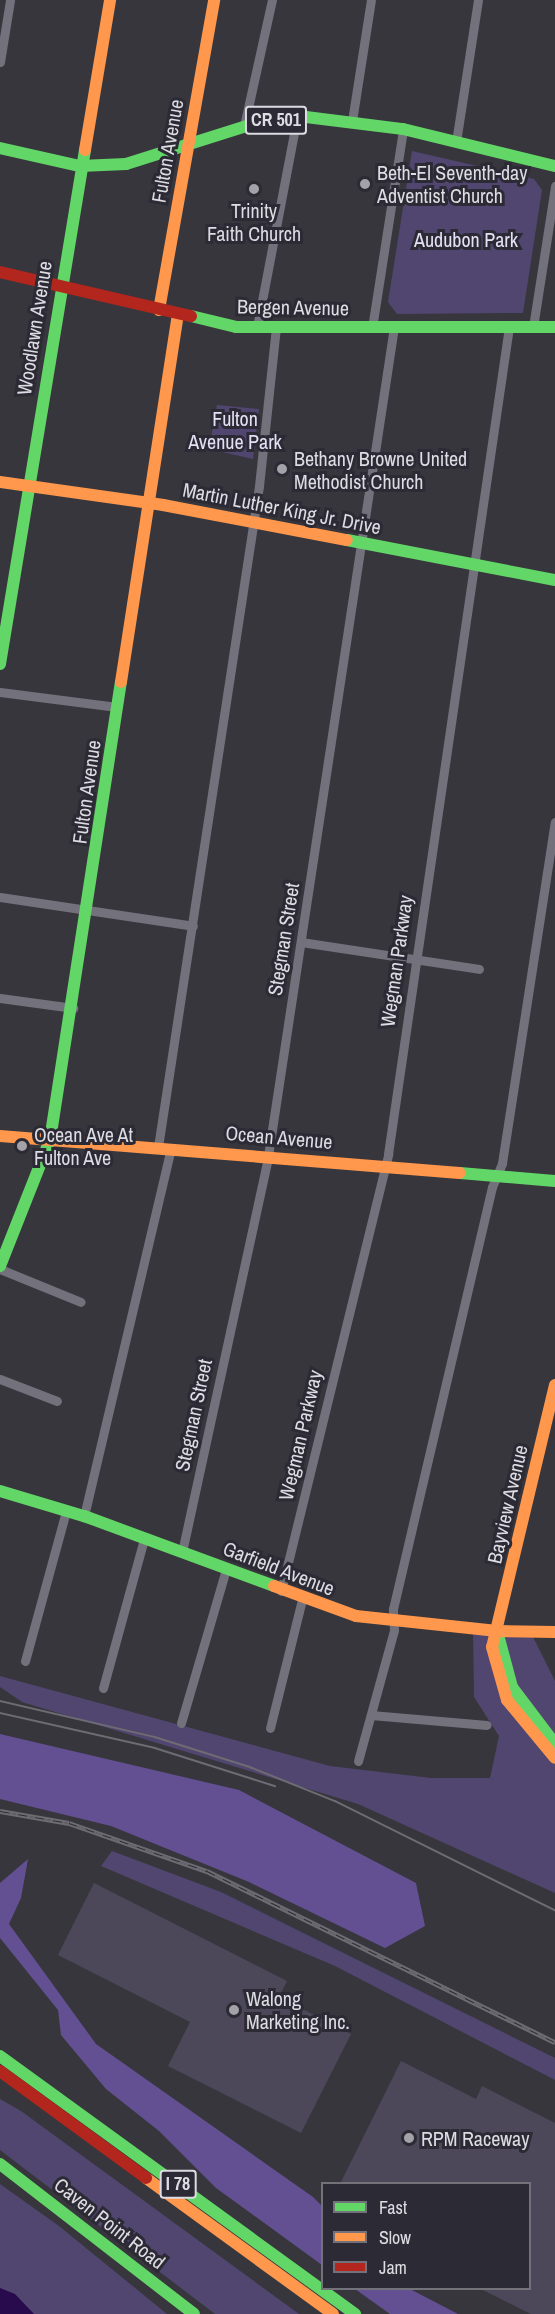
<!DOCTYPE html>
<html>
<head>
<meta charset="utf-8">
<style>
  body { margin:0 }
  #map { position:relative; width:555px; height:2314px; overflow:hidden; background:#37363c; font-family:"Archivo Narrow",sans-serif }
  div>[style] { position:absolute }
  .green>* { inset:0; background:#514670 }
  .forest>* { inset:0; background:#635092 }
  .water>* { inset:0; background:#280b4c }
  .building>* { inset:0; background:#4d4859 }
  .street>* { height:9px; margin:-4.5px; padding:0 4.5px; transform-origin:4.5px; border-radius:4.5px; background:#73717c }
  .fast>* { height:12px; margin:-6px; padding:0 6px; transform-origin:6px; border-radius:6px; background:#63d668 }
  .slow>* { height:12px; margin:-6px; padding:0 6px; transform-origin:6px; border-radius:6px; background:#ff974d }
  .jam>* { height:12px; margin:-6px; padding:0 6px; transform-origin:6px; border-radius:6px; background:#b3261e }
  .tram>* { height:1.5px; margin:-0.75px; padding:0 0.75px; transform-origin:0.75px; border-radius:0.75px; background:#6e6c73 }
  .rail>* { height:5px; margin-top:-2.5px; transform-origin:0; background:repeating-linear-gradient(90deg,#2c2a34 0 9px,#6e6c73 0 18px); box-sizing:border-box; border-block:2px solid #6e6c73 }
  .dots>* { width:16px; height:16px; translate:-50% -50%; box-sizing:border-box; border:3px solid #2c2a34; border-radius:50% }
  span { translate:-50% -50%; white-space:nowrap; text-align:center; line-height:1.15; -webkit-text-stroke:6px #2c2a34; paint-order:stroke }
  .shield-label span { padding:2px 4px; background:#2c2a34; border:2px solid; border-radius:4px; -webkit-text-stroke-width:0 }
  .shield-label { font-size:18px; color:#dddce2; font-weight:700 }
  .street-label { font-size:20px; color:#dddce2 }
  .poi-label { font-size:20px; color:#dddce2 }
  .left { translate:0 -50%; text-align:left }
  .park-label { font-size:20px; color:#e4e0f5 }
  .legend { position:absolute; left:321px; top:2182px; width:210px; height:108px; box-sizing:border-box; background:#2c2a34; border:2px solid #73717a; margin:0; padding:8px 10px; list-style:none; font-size:18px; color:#dddce2 }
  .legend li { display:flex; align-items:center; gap:12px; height:30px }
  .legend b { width:30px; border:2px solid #73717a }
</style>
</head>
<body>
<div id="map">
  <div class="green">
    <div style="clip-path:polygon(412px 151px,534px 179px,542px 190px,523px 313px,397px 314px,388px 302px)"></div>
    <div style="clip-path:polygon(217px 405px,259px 409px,253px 459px,209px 449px)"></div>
    <div style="clip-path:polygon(473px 1631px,532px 1635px,555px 1681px,555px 1893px,358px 1804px,22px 1702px,0 1687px,0 1676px,330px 1766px,431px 1778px,490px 1778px,499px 1736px,474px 1697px)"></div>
    <div style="clip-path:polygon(112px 1851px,221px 1892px,555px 2058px,555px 2080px,335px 1966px,101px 1866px)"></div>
    <div style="clip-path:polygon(0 2099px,21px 2111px,299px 2314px,215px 2314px,0 2150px)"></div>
    <div style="clip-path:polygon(0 2184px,59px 2226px,167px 2314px,0 2314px)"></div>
  </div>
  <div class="forest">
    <div style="clip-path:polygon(0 1734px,239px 1790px,416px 1883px,425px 1926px,385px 1948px,249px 1882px,111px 1826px,0 1799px)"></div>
    <div style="clip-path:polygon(28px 1859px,21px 1898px,9px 1924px,96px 2044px,313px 2197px,322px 2206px,322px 2265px,216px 2188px,159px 2131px,106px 2089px,61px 2035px,58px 2010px,0 1938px,0 1883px)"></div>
    <div style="clip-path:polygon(355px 2289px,410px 2289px,458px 2314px,390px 2314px)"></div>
  </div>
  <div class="water">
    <div style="clip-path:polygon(0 2288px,15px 2294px,34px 2314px,0 2314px)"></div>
  </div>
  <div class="building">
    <div style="clip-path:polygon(94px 1883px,287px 1981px,279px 1997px,351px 2034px,301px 2133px,168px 2066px,190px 2022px,58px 1955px)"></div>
    <div style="clip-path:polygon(401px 2061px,476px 2099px,482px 2086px,555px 2123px,555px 2314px,531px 2314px,481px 2289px,530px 2289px,530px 2184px,340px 2184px)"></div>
  </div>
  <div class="street">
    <div style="left:0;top:62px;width:63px;rotate:-80.8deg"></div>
    <div style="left:352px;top:121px;width:122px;rotate:-81.1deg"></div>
    <div style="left:244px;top:126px;width:129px;rotate:-77.5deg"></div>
    <div style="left:456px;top:142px;width:144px;rotate:-81.2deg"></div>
    <div style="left:257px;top:327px;width:213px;rotate:-79.2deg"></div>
    <div style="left:533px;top:327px;width:143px;rotate:-81.1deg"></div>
    <div style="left:372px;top:328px;width:201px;rotate:-81.1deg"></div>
    <div style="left:0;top:692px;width:118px;rotate:7.3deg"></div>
    <div style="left:0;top:897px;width:195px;rotate:8.5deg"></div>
    <div style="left:301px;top:942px;width:180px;rotate:8.6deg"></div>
    <div style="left:0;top:998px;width:74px;rotate:7.8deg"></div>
    <div style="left:158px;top:1147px;width:669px;rotate:-81.31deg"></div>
    <div style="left:259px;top:486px;width:159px;rotate:-83.9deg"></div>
    <div style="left:0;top:1269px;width:87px;rotate:22.2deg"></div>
    <div style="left:0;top:1379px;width:61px;rotate:21.1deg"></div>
    <div style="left:84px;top:1516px;width:378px;rotate:-76.7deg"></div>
    <div style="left:182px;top:1552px;width:405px;rotate:-77.7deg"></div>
    <div style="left:268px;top:1156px;width:839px;rotate:-81.36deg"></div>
    <div style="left:281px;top:1591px;width:450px;rotate:-76.2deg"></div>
    <div style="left:388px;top:1154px;width:836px;rotate:-81.68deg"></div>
    <div style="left:25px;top:1661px;width:156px;rotate:-74.7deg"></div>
    <div style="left:103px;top:1688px;width:155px;rotate:-74.6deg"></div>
    <div style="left:371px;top:1715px;width:116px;rotate:4.9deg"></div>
    <div style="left:181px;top:1723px;width:160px;rotate:-73.7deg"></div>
    <div style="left:270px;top:1728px;width:132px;rotate:-76deg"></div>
    <div style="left:358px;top:1761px;width:136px;rotate:-74.6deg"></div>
    <div style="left:394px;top:1630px;width:21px;rotate:-93deg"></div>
    <div style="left:393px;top:1609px;width:433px;rotate:-76.8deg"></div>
    <div style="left:492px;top:1187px;width:26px;rotate:-67deg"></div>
    <div style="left:502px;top:1163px;width:345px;rotate:-81.2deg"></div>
  </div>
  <div class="fast">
    <div style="left:0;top:148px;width:82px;rotate:12.7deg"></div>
    <div style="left:80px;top:166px;width:46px;rotate:-2.5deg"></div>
    <div style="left:126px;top:164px;width:139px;rotate:-17.5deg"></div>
    <div style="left:259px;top:122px;width:47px;rotate:-6.1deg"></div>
    <div style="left:306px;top:117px;width:98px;rotate:7.1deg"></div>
    <div style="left:403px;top:129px;width:156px;rotate:13.7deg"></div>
    <div style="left:191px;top:316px;width:46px;rotate:13.7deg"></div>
    <div style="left:236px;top:327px;width:319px"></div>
    <div style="left:347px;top:540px;width:212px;rotate:10.9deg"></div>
    <div style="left:0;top:664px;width:521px;rotate:-80.61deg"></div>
    <div style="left:460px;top:1173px;width:95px;rotate:4.8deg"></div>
    <div style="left:0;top:1266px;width:136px;rotate:-68.4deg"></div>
    <div style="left:50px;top:1140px;width:463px;rotate:-81.2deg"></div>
    <div style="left:0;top:1491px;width:88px;rotate:16.6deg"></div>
    <div style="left:84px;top:1516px;width:202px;rotate:20.2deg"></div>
    <div style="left:497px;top:1631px;width:58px;rotate:75deg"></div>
    <div style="left:512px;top:1687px;width:71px;rotate:53deg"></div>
    <div style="left:0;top:2056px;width:439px;rotate:36deg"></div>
    <div style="left:0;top:2164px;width:245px;rotate:37.7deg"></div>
  </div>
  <div class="slow">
    <div style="left:85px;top:150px;width:152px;rotate:-80.5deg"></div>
    <div style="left:159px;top:310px;width:315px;rotate:-79.9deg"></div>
    <div style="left:0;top:482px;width:165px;rotate:8deg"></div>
    <div style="left:163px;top:505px;width:187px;rotate:10.8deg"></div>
    <div style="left:121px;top:682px;width:372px;rotate:-81.2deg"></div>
    <div style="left:0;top:1136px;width:461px;rotate:4.6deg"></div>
    <div style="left:555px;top:1385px;width:269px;rotate:103.5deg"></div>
    <div style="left:492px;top:1647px;width:55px;rotate:74.2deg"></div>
    <div style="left:507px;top:1700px;width:75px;rotate:50.4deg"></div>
    <div style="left:274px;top:1586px;width:87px;rotate:20.1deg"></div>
    <div style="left:356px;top:1616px;width:142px;rotate:6.1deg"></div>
    <div style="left:497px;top:1631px;width:58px;rotate:1deg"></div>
    <div style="left:146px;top:2178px;width:231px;rotate:36deg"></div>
  </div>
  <div class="jam">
    <div style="left:0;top:272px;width:196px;rotate:13deg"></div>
    <div style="left:0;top:2071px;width:181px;rotate:36.2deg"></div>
  </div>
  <div class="tram">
    <div style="left:0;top:1701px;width:159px;rotate:13.1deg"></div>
    <div style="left:155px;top:1737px;width:100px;rotate:17.5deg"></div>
    <div style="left:250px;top:1767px;width:92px;rotate:21.8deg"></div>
    <div style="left:335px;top:1801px;width:246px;rotate:26.4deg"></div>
    <div style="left:0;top:1713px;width:159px;rotate:12.7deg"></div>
    <div style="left:155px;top:1748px;width:126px;rotate:17.6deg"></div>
  </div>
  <div class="rail">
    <div style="left:0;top:1811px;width:70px;rotate:9.9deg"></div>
    <div style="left:69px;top:1823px;width:146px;rotate:19.2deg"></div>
    <div style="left:207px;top:1871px;width:388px;rotate:26.2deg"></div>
  </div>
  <div class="dots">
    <div style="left:365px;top:184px;background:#a3a2a8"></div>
    <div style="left:254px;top:189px;background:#a3a2a8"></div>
    <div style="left:282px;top:469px;background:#a3a2a8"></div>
    <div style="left:22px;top:1146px;background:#a3a2a8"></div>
    <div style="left:234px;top:2010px;background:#a3a2a8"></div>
    <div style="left:409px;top:2138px;background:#a3a2a8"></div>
  </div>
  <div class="shield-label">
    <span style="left:276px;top:120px">CR 501</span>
    <span style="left:178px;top:2184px">I 78</span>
  </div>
  <div class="street-label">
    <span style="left:167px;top:151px;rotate:-80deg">Fulton Avenue</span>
    <span style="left:293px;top:307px;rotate:1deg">Bergen Avenue</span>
    <span style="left:34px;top:328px;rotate:-81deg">Woodlawn Avenue</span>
    <span style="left:282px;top:508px;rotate:11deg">Martin Luther King Jr. Drive</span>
    <span style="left:86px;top:792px;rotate:-82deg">Fulton Avenue</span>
    <span style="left:283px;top:939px;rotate:-81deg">Stegman Street</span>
    <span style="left:396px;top:961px;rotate:-82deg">Wegman Parkway</span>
    <span style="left:279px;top:1137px;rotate:5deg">Ocean Avenue</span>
    <span style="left:193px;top:1415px;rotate:-78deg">Stegman Street</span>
    <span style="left:300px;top:1435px;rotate:-77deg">Wegman Parkway</span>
    <span style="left:507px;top:1504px;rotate:-77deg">Bayview Avenue</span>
    <span style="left:279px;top:1568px;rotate:21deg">Garfield Avenue</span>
    <span style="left:110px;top:2223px;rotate:38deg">Caven Point Road</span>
  </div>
  <div class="poi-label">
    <span class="left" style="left:377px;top:184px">Beth-El Seventh-day<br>Adventist Church</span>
    <span style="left:254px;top:222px">Trinity<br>Faith Church</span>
    <span class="left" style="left:294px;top:470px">Bethany Browne United<br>Methodist Church</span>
    <span class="left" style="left:34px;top:1146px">Ocean Ave At<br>Fulton Ave</span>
    <span class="left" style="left:246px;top:2010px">Walong<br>Marketing Inc.</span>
    <span class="left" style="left:421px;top:2138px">RPM Raceway</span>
  </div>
  <div class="park-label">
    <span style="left:466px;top:239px">Audubon Park</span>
    <span style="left:235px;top:430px">Fulton<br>Avenue Park</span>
  </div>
  <ul class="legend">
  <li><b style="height:8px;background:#63d668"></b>Fast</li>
  <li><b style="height:8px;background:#ff974d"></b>Slow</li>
  <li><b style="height:8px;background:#b3261e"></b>Jam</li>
  </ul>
</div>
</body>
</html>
